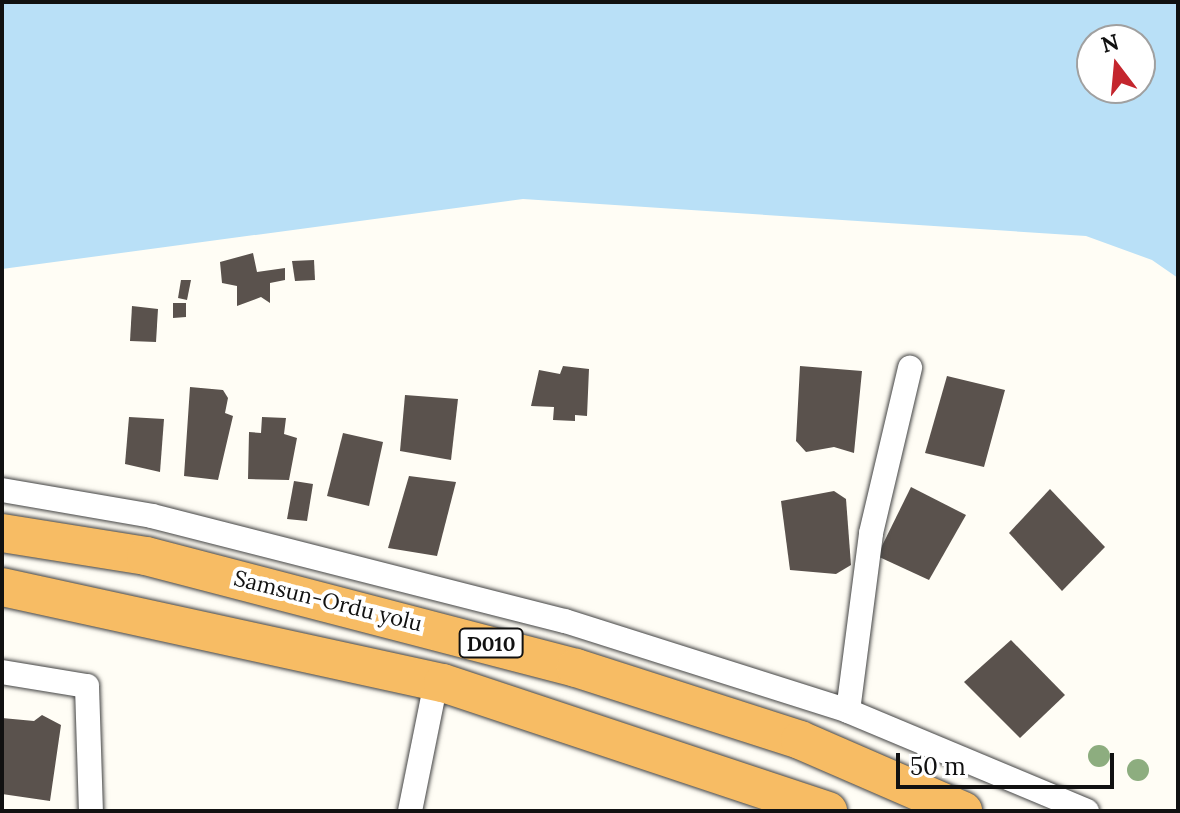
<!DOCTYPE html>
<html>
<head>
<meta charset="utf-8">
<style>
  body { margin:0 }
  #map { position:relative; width:1180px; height:813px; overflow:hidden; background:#fffdf5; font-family:Lora,serif }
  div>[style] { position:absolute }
  .water>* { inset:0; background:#b9e0f7 }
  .building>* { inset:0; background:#5a524d }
  .roads { filter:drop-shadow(0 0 2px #444) drop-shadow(0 0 2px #444) }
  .minor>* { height:24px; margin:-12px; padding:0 12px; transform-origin:12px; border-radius:12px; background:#fff }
  .trunk>* { height:38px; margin:-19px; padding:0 19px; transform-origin:19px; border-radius:19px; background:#f7bc64 }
  .trees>* { width:22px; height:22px; margin:-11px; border-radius:50%; background:#8dad7f }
  span { translate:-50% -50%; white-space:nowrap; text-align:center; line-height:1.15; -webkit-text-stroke:8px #fff; paint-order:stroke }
  .shield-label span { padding:2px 6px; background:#fff; border:2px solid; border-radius:6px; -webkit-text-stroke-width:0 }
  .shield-label { font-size:20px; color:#111; font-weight:700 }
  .street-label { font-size:22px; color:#111 }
  .frame { position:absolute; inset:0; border:4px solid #111; pointer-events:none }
  .north { position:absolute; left:1076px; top:24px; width:80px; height:80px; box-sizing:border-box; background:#fff; border:2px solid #a0a0a0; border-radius:50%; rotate:344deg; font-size:22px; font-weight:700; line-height:32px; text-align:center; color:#111 }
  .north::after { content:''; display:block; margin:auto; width:28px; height:36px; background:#c4262e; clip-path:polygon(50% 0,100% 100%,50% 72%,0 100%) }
  .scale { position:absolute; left:896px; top:753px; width:218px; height:36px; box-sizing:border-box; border:4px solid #111; border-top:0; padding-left:10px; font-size:24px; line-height:28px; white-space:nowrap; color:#111; -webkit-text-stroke:6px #fff; paint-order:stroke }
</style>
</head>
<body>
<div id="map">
  <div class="water">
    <div style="clip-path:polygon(evenodd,2px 2px,1178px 2px,1178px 278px,1152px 260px,1086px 236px,523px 199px,2px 269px,2px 2px,1092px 40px,1140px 40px,1140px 88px,1092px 88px,1092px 40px)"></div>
  </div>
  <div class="building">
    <div style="clip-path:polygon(253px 253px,257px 272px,285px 268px,285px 280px,270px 283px,270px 303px,261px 297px,237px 306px,237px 286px,222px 283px,220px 262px)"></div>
    <div style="clip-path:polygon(314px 260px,315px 280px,295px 281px,292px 261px)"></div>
    <div style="clip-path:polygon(181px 280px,191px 280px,187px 300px,178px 298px)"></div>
    <div style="clip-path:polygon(173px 303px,186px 303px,186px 317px,173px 318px)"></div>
    <div style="clip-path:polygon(132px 306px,158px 309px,156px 342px,130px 341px)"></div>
    <div style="clip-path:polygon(563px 366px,589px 369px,587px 416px,575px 415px,575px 421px,553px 420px,554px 407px,531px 406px,539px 370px,560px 374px)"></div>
    <div style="clip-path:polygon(800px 366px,862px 371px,854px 453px,834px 447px,806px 452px,796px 441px)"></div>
    <div style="clip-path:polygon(947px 376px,1005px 390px,984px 467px,925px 453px)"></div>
    <div style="clip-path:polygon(190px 387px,223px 390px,228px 398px,225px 413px,233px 416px,218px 480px,184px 476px)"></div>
    <div style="clip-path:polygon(405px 395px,458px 399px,451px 460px,400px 451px)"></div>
    <div style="clip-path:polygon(129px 417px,164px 419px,160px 472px,125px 464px)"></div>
    <div style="clip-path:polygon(262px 417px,286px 418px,284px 434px,297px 438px,289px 480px,248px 479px,249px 432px,261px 433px)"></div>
    <div style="clip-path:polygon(343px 433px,383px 442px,369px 506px,327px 496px)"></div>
    <div style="clip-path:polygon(409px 476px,456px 482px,437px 556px,388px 548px)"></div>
    <div style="clip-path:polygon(294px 481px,313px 484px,307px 521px,287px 519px)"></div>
    <div style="clip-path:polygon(911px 487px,966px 515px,929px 580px,877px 556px)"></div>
    <div style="clip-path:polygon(1050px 489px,1105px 547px,1062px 591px,1009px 533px)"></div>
    <div style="clip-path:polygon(834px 491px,846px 499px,851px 565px,836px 574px,790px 570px,781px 501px)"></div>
    <div style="clip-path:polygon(1011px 640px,1065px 695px,1020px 738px,964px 682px)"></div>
    <div style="clip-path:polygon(42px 715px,61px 725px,50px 801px,2px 794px,2px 718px,34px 721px)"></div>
  </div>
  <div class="roads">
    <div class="minor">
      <div style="left:2px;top:490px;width:152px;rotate:9.8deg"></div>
      <div style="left:152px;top:516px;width:426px;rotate:14.3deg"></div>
      <div style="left:565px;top:621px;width:297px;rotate:17.6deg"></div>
      <div style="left:848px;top:711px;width:259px;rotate:22.7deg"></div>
      <div style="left:2px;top:672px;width:86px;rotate:9.4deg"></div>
      <div style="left:87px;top:686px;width:125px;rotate:88.2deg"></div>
      <div style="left:848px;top:711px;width:179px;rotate:-82.6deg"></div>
      <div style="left:871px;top:533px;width:170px;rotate:-76.7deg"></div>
      <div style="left:410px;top:811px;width:132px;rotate:-78.6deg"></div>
    </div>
    <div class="trunk">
      <div style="left:2px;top:533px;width:146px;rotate:9.1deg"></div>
      <div style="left:146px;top:556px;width:444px;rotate:14.6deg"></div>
      <div style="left:576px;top:668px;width:235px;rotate:17.8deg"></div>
      <div style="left:800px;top:740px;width:178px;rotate:23.5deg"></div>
      <div style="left:2px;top:587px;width:451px;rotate:12.3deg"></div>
      <div style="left:443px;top:683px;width:406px;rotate:18.4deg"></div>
    </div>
  </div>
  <div class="trees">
    <div style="left:1099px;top:756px"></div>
    <div style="left:1138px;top:770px"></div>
  </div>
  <div class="shield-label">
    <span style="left:491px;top:643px">D010</span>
  </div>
  <div class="street-label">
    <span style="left:328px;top:601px;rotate:14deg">Samsun-Ordu yolu</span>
  </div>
  <div class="frame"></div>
  <div class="north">N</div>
  <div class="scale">50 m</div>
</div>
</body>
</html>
